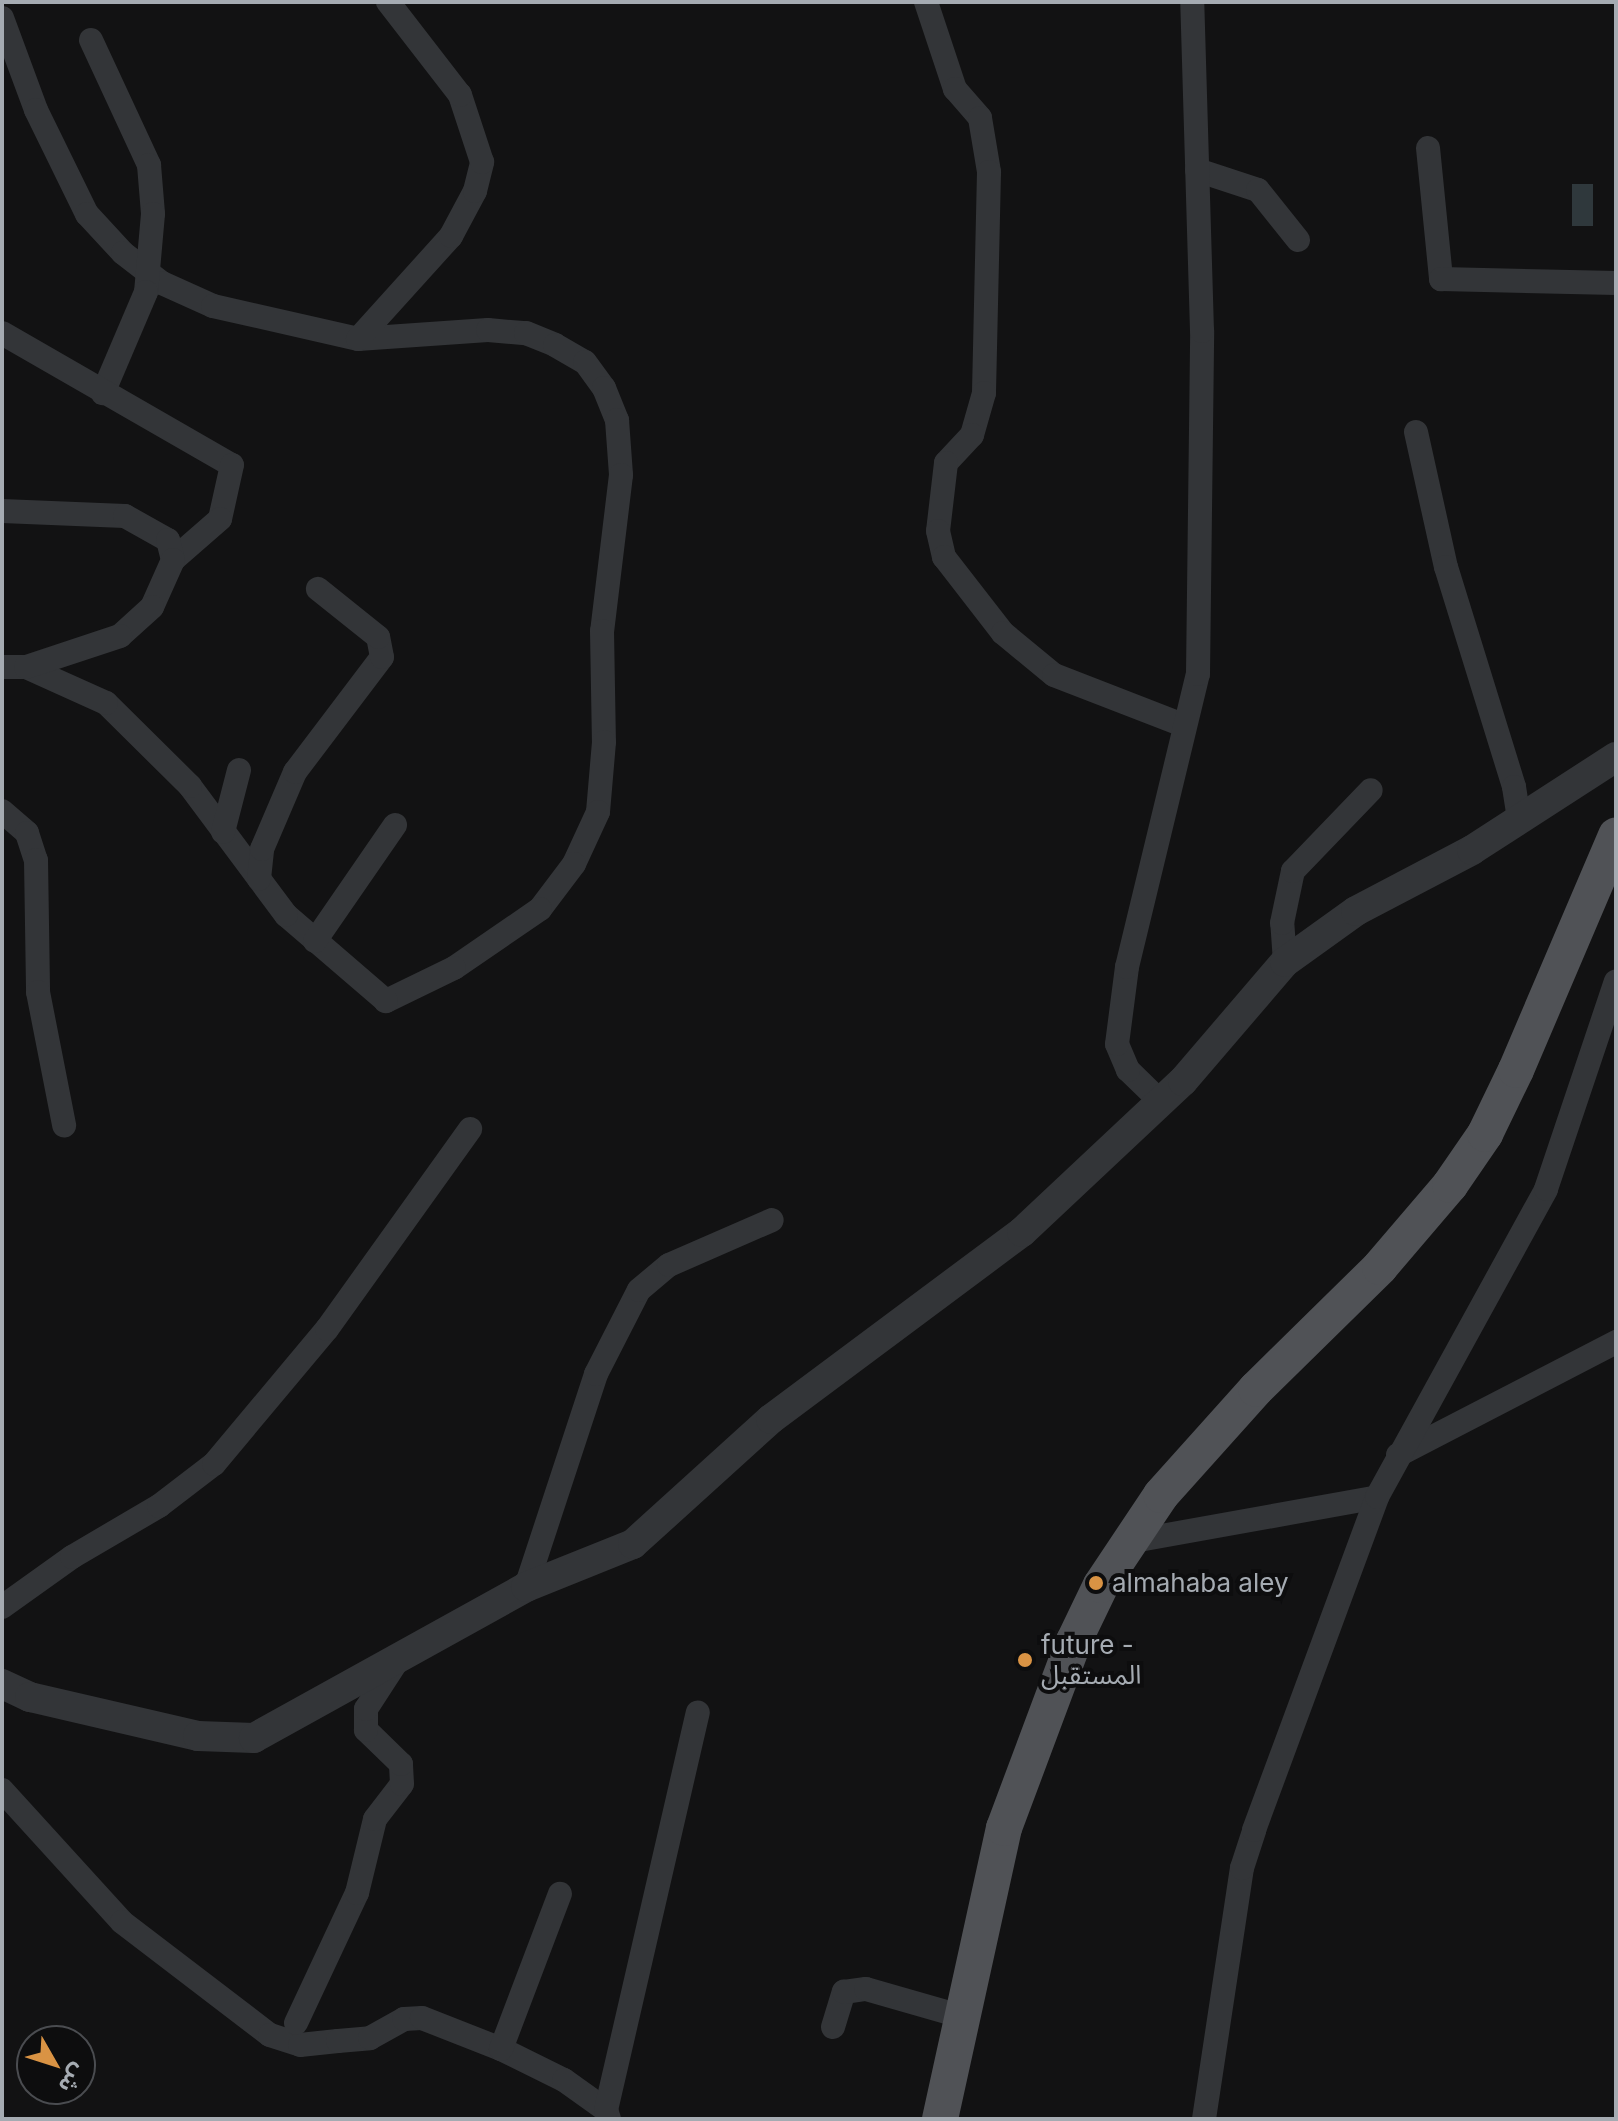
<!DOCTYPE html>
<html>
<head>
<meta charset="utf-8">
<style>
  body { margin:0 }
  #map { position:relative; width:1618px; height:2121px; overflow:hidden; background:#121213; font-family:Inter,"Noto Sans Arabic",sans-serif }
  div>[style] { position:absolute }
  .water>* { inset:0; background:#2f383c }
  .minor>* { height:24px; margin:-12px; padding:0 12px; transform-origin:12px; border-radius:12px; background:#333538 }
  .tertiary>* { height:30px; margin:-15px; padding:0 15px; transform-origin:15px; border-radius:15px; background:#333538 }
  .primary>* { height:36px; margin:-18px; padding:0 18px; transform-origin:18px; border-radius:18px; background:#505256 }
  .dots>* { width:22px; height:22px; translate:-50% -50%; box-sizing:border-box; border:4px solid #0d0d0e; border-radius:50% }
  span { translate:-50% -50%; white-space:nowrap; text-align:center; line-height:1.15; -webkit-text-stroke:8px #0d0d0e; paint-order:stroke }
  .poi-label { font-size:26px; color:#a5abb2 }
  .left { translate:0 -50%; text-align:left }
  .frame { position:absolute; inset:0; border:4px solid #a5abb2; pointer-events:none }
  .north { position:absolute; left:16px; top:2025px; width:80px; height:80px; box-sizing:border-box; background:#0d0d0e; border:2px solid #4a4c50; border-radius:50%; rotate:129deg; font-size:22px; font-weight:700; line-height:32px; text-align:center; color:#a5abb2 }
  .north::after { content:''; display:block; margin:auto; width:28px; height:36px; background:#d99344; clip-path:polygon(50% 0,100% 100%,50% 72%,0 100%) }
</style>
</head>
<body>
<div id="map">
  <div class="water">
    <div style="clip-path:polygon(1572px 184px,1593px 184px,1593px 226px,1572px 226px)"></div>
  </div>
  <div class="minor">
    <div style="left:926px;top:2px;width:92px;rotate:71.6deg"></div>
    <div style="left:955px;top:89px;width:38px;rotate:49deg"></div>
    <div style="left:980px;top:118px;width:55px;rotate:80.5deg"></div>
    <div style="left:989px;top:172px;width:221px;rotate:91.3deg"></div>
    <div style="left:984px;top:393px;width:44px;rotate:105.9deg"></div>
    <div style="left:972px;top:435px;width:38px;rotate:133deg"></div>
    <div style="left:946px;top:463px;width:68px;rotate:96.7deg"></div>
    <div style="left:938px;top:531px;width:27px;rotate:77deg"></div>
    <div style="left:944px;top:557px;width:96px;rotate:52.2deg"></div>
    <div style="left:1003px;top:633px;width:66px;rotate:39.5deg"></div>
    <div style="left:1054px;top:675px;width:138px;rotate:21.2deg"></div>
    <div style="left:2px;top:18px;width:98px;rotate:69.7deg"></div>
    <div style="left:36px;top:110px;width:116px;rotate:63.9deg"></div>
    <div style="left:87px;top:214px;width:53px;rotate:47.3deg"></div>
    <div style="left:123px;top:253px;width:49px;rotate:37.6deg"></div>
    <div style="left:162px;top:283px;width:56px;rotate:24.3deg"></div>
    <div style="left:213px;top:306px;width:149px;rotate:12.8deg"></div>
    <div style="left:358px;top:339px;width:130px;rotate:-4deg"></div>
    <div style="left:488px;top:330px;width:38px;rotate:5deg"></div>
    <div style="left:526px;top:333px;width:31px;rotate:22deg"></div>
    <div style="left:555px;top:345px;width:34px;rotate:30deg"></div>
    <div style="left:585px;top:362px;width:32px;rotate:54deg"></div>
    <div style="left:604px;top:388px;width:35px;rotate:68deg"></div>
    <div style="left:617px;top:420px;width:55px;rotate:85.8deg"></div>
    <div style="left:621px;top:475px;width:157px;rotate:96.9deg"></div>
    <div style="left:602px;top:631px;width:111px;rotate:89deg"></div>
    <div style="left:604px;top:742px;width:70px;rotate:94.9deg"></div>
    <div style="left:598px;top:812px;width:57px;rotate:114.8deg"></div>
    <div style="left:574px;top:864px;width:56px;rotate:127.1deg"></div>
    <div style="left:540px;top:909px;width:104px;rotate:145.5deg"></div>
    <div style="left:454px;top:968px;width:76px;rotate:154.1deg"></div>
    <div style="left:386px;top:1001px;width:132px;rotate:-139.3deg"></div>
    <div style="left:286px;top:915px;width:161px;rotate:-126.7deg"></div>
    <div style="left:190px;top:786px;width:118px;rotate:-135.3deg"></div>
    <div style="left:106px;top:703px;width:88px;rotate:-155.8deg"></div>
    <div style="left:26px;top:667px;width:24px;rotate:180deg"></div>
    <div style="left:91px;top:40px;width:138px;rotate:65.1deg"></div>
    <div style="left:149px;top:165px;width:49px;rotate:85.3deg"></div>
    <div style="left:153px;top:214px;width:78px;rotate:95.1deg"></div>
    <div style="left:146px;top:292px;width:110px;rotate:113.1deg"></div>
    <div style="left:1428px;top:148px;width:132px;rotate:84.3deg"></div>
    <div style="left:1441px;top:279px;width:175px;rotate:1.3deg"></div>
    <div style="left:1197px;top:170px;width:64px;rotate:18.2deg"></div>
    <div style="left:1258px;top:190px;width:64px;rotate:51.3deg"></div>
    <div style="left:2px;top:333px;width:265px;rotate:29.9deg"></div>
    <div style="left:232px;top:465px;width:55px;rotate:102.5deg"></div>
    <div style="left:220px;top:519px;width:62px;rotate:138.9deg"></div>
    <div style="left:358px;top:339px;width:139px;rotate:-47.9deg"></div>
    <div style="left:451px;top:236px;width:51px;rotate:-61.9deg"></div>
    <div style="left:475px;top:191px;width:30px;rotate:-76deg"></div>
    <div style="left:482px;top:162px;width:71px;rotate:-108.2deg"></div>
    <div style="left:460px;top:95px;width:118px;rotate:-127.7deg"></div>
    <div style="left:1416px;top:432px;width:138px;rotate:77.5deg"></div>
    <div style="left:1446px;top:567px;width:230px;rotate:72.8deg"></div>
    <div style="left:1514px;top:787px;width:33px;rotate:81deg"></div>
    <div style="left:2px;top:511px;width:123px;rotate:2.3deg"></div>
    <div style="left:125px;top:516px;width:49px;rotate:29.2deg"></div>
    <div style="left:168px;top:540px;width:21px;rotate:76deg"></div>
    <div style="left:173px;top:560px;width:51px;rotate:114.1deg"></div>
    <div style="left:152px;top:607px;width:43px;rotate:137.8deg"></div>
    <div style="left:120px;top:636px;width:99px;rotate:161.7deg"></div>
    <div style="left:2px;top:811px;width:33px;rotate:41deg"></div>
    <div style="left:27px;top:833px;width:28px;rotate:72deg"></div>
    <div style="left:36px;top:860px;width:132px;rotate:89.1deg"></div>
    <div style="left:38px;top:992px;width:136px;rotate:78.9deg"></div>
    <div style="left:223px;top:832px;width:64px;rotate:-75.5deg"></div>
    <div style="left:259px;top:879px;width:30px;rotate:-84deg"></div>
    <div style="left:262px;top:849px;width:84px;rotate:-66.8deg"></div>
    <div style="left:295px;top:772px;width:144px;rotate:-52.9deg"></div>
    <div style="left:382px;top:657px;width:20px;rotate:-101deg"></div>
    <div style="left:378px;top:637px;width:77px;rotate:-141.3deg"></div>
    <div style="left:315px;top:941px;width:141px;rotate:-55.4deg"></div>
    <div style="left:1285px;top:962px;width:39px;rotate:-94deg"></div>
    <div style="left:1282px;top:923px;width:53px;rotate:-78.1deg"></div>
    <div style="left:1293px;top:871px;width:112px;rotate:-46.1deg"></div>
    <div style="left:1161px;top:1102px;width:46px;rotate:-135.9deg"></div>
    <div style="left:1128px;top:1070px;width:28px;rotate:-113deg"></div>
    <div style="left:1117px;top:1044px;width:78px;rotate:-82.6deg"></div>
    <div style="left:1127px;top:967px;width:301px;rotate:-76.4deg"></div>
    <div style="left:1198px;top:674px;width:343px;rotate:-89.3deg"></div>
    <div style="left:1202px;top:331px;width:329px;rotate:-91.7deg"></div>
    <div style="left:1398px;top:1455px;width:246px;rotate:-27.4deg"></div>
    <div style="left:1128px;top:1542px;width:253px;rotate:-10.2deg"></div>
    <div style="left:526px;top:1587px;width:224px;rotate:-71.8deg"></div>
    <div style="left:596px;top:1374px;width:94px;rotate:-62.9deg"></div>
    <div style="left:639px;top:1290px;width:39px;rotate:-40deg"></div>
    <div style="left:669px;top:1265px;width:112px;rotate:-23.6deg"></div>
    <div style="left:2px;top:1607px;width:86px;rotate:-35.5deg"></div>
    <div style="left:72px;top:1557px;width:101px;rotate:-30.4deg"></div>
    <div style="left:159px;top:1506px;width:69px;rotate:-37.4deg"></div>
    <div style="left:214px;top:1464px;width:176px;rotate:-50.1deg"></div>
    <div style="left:327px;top:1329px;width:246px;rotate:-54.4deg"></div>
    <div style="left:2px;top:1790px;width:178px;rotate:47.7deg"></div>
    <div style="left:122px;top:1922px;width:186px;rotate:37.4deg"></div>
    <div style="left:270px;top:2035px;width:32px;rotate:18deg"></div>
    <div style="left:300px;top:2045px;width:38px;rotate:-6deg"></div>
    <div style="left:338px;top:2041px;width:32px;rotate:-5deg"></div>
    <div style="left:370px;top:2038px;width:39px;rotate:-29deg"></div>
    <div style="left:404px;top:2019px;width:18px;rotate:-3deg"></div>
    <div style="left:422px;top:2018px;width:85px;rotate:21.4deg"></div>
    <div style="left:501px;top:2049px;width:70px;rotate:26.2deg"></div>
    <div style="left:564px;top:2080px;width:52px;rotate:35.5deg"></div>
    <div style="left:296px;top:2023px;width:144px;rotate:-64.9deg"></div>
    <div style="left:357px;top:1893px;width:76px;rotate:-76.3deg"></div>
    <div style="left:375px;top:1819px;width:44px;rotate:-52.4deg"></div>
    <div style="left:402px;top:1784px;width:20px;rotate:-93deg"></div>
    <div style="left:401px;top:1764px;width:49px;rotate:-135.8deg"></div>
    <div style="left:366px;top:1730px;width:21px;rotate:-90deg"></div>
    <div style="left:366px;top:1709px;width:57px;rotate:-57.1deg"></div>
    <div style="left:833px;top:2027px;width:37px;rotate:-73deg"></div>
    <div style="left:844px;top:1992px;width:22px;rotate:-8deg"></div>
    <div style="left:866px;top:1989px;width:98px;rotate:16deg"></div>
    <div style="left:501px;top:2049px;width:166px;rotate:-69.2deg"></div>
    <div style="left:609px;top:2119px;width:9px;rotate:-108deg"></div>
    <div style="left:606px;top:2110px;width:408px;rotate:-77deg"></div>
    <div style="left:1204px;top:2119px;width:254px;rotate:-81.4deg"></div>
    <div style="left:1242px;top:1868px;width:40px;rotate:-72deg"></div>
    <div style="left:1254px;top:1830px;width:355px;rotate:-69.7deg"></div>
    <div style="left:1377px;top:1497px;width:351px;rotate:-61.2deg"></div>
    <div style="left:1546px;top:1189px;width:219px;rotate:-71.4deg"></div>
  </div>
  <div class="tertiary">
    <div style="left:2px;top:1684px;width:31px;rotate:25deg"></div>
    <div style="left:30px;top:1697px;width:172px;rotate:13.1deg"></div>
    <div style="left:198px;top:1736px;width:56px;rotate:2deg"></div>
    <div style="left:254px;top:1738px;width:311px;rotate:-29deg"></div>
    <div style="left:526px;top:1587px;width:115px;rotate:-21.9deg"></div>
    <div style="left:633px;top:1544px;width:186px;rotate:-42.2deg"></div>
    <div style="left:771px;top:1419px;width:313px;rotate:-36.7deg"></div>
    <div style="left:1022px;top:1232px;width:221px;rotate:-43.2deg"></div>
    <div style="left:1183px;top:1081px;width:157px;rotate:-49.4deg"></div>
    <div style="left:1285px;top:962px;width:87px;rotate:-35.7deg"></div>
    <div style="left:1356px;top:911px;width:131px;rotate:-27.7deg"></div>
    <div style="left:1472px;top:850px;width:171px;rotate:-32.9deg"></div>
  </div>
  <div class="primary">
    <div style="left:940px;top:2119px;width:298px;rotate:-77.6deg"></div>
    <div style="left:1004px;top:1828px;width:200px;rotate:-69.5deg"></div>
    <div style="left:1074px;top:1641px;width:62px;rotate:-64.3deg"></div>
    <div style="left:1101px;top:1585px;width:108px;rotate:-56.3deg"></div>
    <div style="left:1161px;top:1495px;width:142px;rotate:-48.1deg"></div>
    <div style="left:1256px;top:1389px;width:174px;rotate:-44.5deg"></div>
    <div style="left:1380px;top:1267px;width:108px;rotate:-49.5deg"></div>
    <div style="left:1450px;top:1185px;width:62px;rotate:-55.5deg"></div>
    <div style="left:1485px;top:1134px;width:71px;rotate:-64.2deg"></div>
    <div style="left:1516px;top:1070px;width:255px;rotate:-66.9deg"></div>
  </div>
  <div class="dots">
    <div style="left:1096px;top:1583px;background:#d99344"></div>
    <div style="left:1025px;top:1660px;background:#d99344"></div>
  </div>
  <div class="poi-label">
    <span class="left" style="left:1112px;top:1583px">almahaba aley</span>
    <span class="left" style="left:1041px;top:1660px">future -<br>المستقبل</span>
  </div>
  <div class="frame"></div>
  <div class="north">ش</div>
</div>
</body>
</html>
